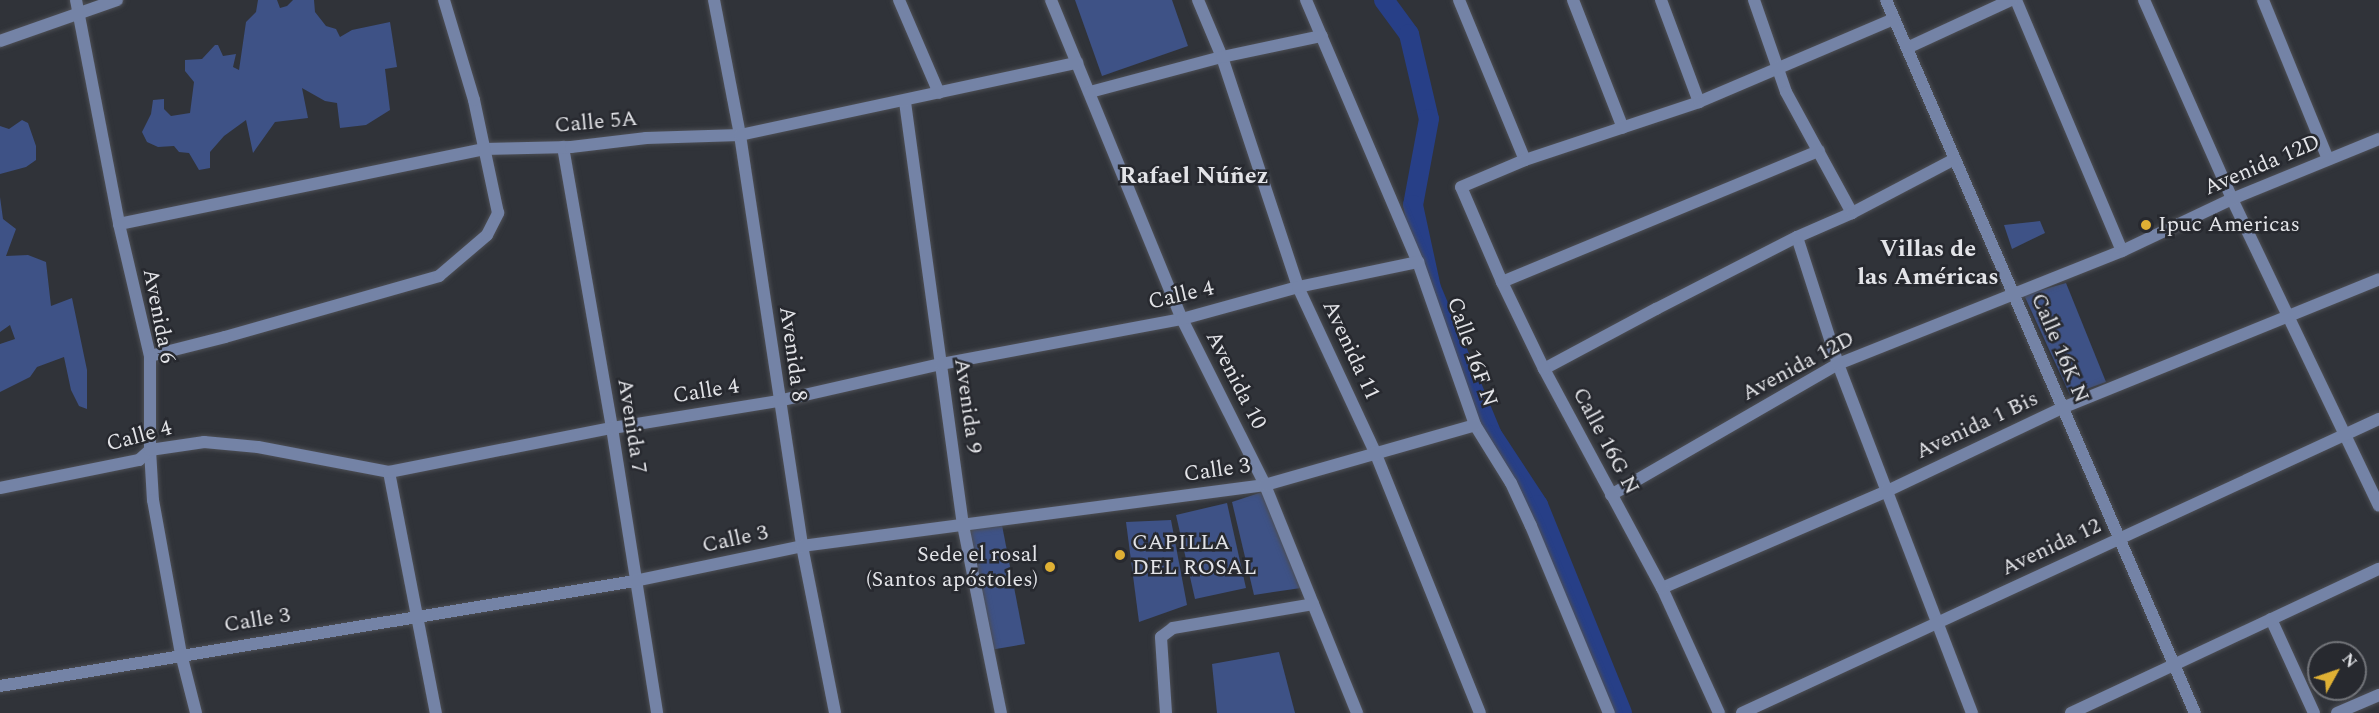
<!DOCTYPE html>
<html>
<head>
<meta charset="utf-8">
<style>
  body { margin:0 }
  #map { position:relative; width:2379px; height:713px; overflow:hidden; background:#303339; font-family:Spectral,serif }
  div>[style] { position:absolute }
  .green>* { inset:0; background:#3e5286 }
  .canal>* { height:20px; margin:-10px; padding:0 10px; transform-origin:10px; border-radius:10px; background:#273f87 }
  .roads { filter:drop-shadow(0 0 2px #4d4f55) drop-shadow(0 0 2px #4d4f55) }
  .minor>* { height:12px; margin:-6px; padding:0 6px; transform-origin:6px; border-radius:6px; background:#7483a6 }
  .tertiary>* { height:12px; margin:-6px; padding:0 6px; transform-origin:6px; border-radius:6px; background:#7483a6 }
  .dots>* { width:16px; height:16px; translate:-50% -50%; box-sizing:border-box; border:3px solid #27292f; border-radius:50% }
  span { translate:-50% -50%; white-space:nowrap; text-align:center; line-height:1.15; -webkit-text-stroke:5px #27292f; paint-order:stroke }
  .street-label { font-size:22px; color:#e3e4e8 }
  .poi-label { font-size:22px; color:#e3e4e8 }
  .left { translate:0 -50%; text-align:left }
  .right { translate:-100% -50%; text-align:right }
  .neighbourhood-label { font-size:24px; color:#e3e4e8; font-weight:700 }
  .north { position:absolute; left:2307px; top:641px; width:60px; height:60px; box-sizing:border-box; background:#27292f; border:2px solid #727479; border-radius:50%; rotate:50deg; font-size:16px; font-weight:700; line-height:24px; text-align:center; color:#e3e4e8 }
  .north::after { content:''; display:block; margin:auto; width:21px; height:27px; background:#dfb034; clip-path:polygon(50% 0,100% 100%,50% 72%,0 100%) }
</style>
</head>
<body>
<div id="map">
  <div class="green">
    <div style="clip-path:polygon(258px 0,277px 0,280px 8px,287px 6px,293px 0,314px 0,315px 12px,326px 26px,336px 29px,340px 37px,352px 30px,390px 22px,397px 67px,385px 69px,390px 110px,366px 125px,340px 128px,337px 103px,325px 101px,302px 88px,308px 118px,275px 122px,253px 153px,246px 120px,224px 136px,210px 152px,210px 168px,199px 170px,189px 153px,179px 152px,174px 146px,158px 147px,147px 142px,142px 132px,151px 114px,153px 100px,164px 99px,164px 109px,171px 116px,190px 113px,194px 82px,185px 71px,185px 60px,202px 59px,215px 45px,218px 45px,223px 56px,236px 54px,233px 67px,239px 70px,246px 22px,256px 12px)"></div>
    <div style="clip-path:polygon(1075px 0,1172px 0,1188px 46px,1102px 76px)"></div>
    <div style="clip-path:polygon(22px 120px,28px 123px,36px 146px,36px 160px,26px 167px,0 174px,0 126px,9px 129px)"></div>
    <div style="clip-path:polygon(0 197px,3px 219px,16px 229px,6px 256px,28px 255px,46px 262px,51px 306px,72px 298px,87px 370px,87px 409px,79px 406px,71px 390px,64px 357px,37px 367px,30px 377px,0 392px,0 344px,15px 339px,10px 325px,0 332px)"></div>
    <div style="clip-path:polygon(2040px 221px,2045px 233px,2012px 249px,2004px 225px)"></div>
    <div style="clip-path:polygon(2066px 283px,2106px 382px,2070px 395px,2024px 295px)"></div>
    <div style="clip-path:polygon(1262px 492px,1301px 588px,1254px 595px,1232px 502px)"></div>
    <div style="clip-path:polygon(1227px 503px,1246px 588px,1195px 599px,1176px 515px)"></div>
    <div style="clip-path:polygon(1001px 520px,1025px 644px,990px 650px,966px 527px)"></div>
    <div style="clip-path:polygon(1171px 520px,1187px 605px,1139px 622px,1126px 522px)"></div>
    <div style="clip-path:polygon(1279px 652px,1295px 713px,1217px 713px,1212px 664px)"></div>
  </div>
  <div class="canal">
    <div style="left:1384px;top:0;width:42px;rotate:53.7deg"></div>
    <div style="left:1409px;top:34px;width:87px;rotate:76.8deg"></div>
    <div style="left:1429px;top:119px;width:87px;rotate:100.5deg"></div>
    <div style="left:1413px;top:205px;width:85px;rotate:77.8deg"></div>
    <div style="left:1431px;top:288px;width:159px;rotate:67.5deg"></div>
    <div style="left:1492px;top:435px;width:84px;rotate:56.7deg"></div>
    <div style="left:1538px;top:505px;width:224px;rotate:68deg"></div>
  </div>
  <div class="roads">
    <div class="minor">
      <div style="left:76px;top:0;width:228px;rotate:79.1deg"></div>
      <div style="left:119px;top:224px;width:136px;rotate:76.8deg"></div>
      <div style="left:150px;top:356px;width:94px;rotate:90deg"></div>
      <div style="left:150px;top:450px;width:50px;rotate:86.6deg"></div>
      <div style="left:153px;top:500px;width:157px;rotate:79.7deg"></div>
      <div style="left:181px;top:654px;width:61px;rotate:75.7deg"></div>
      <div style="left:714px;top:0;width:137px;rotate:79.1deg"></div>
      <div style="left:740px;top:135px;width:416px;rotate:81.4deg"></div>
      <div style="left:802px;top:546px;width:170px;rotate:78.8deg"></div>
      <div style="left:899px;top:0;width:101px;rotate:66.7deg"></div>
      <div style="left:1051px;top:0;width:345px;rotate:67.7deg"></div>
      <div style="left:1182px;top:319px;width:186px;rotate:63.4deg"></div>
      <div style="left:1265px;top:485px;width:246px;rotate:68deg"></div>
      <div style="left:1198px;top:0;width:62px;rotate:67.2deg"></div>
      <div style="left:1222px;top:57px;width:242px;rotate:71.7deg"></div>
      <div style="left:1298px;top:287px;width:182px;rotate:65deg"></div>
      <div style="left:1375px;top:452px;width:281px;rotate:68.1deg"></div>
      <div style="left:1306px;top:0;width:285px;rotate:66.9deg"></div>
      <div style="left:1418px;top:262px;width:173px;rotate:70.7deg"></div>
      <div style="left:1475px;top:425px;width:68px;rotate:58.2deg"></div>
      <div style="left:1511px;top:483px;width:47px;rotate:65.1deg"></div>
      <div style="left:1531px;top:526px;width:203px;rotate:67.4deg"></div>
      <div style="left:1459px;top:0;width:173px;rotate:67.6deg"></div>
      <div style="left:1573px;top:0;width:137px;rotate:68.7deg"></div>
      <div style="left:1661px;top:0;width:109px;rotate:69.6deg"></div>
      <div style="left:1754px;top:0;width:97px;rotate:70.8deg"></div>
      <div style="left:1786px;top:92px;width:138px;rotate:61.4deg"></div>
      <div style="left:2016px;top:0;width:272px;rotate:67.1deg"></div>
      <div style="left:2144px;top:0;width:218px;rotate:66.1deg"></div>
      <div style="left:2232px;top:199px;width:340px;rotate:64.4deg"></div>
      <div style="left:2263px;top:0;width:172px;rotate:67.8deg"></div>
      <div style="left:0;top:41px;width:124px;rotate:-19.3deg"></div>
      <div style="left:1907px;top:48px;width:115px;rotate:-24.8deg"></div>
      <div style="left:1090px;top:92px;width:137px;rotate:-14.9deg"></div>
      <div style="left:1222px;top:57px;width:102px;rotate:-11.9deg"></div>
      <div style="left:905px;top:102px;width:427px;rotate:82.2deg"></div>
      <div style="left:963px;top:525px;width:192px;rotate:78.6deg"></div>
      <div style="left:563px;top:147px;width:285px;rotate:80.1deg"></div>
      <div style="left:612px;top:428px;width:289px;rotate:81deg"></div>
      <div style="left:119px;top:224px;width:373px;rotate:-11.6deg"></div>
      <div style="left:484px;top:149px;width:87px;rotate:-1.3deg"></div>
      <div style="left:571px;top:147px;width:76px;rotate:-6.8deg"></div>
      <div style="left:646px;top:138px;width:94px;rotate:-1.8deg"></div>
      <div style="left:740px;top:135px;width:345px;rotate:-12.1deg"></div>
      <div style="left:1797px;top:237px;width:133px;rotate:72.1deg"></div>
      <div style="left:1838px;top:364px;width:374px;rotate:69deg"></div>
      <div style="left:1502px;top:282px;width:343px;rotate:-22.5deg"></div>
      <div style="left:150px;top:356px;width:77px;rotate:-14.2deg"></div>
      <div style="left:225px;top:337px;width:223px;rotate:-15.9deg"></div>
      <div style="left:439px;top:276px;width:63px;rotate:-40.5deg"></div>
      <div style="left:487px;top:235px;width:25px;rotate:-63deg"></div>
      <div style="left:498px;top:213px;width:116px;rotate:-102deg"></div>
      <div style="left:474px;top:100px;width:104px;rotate:-106.7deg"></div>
      <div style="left:1544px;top:369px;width:127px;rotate:-28.2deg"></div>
      <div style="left:1656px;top:309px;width:158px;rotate:-27.1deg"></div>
      <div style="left:1797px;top:237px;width:60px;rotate:-23.6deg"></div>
      <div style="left:1852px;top:213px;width:116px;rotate:-27.7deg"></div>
      <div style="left:389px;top:472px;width:246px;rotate:79deg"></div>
      <div style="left:0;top:488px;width:142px;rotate:-11.4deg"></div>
      <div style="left:139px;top:460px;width:15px;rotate:-42deg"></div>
      <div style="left:150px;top:450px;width:55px;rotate:-8.4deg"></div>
      <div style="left:204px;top:442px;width:54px;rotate:5.3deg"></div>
      <div style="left:258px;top:447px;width:133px;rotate:10.8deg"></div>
      <div style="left:389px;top:472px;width:227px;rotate:-11.2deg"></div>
      <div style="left:612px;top:428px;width:168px;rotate:-9.2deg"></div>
      <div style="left:778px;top:401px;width:167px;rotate:-12.8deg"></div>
      <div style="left:941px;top:364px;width:245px;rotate:-10.6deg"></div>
      <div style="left:1182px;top:319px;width:120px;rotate:-15.4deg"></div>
      <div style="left:1298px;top:287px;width:123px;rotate:-11.8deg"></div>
      <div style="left:1611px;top:495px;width:262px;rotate:-30deg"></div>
      <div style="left:1838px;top:364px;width:306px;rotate:-21.7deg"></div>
      <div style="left:2122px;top:251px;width:122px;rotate:-25.3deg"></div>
      <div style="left:2232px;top:199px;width:159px;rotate:-22.2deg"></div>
      <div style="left:1662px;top:588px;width:243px;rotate:-23.3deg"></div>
      <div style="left:1885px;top:492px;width:196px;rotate:-25.4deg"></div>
      <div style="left:2062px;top:408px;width:342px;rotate:-22.1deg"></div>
      <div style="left:2271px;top:619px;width:103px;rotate:65.4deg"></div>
      <div style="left:0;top:686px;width:644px;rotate:-9.39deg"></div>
      <div style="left:635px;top:581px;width:171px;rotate:-11.8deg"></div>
      <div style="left:802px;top:546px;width:467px;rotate:-7.5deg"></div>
      <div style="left:1265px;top:485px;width:218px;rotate:-15.9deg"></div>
      <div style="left:1166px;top:713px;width:76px;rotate:-93.8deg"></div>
      <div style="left:1161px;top:637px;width:15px;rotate:-37deg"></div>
      <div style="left:1173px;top:628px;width:142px;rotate:-9.7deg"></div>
      <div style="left:1719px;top:713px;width:137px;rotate:-114.5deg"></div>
      <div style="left:1662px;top:588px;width:249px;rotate:-118.3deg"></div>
      <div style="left:1544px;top:369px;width:97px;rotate:-115.8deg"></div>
      <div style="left:1502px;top:282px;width:103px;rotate:-113.3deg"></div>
      <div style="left:1461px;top:187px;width:69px;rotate:-22.9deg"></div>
      <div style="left:1525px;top:160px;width:183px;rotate:-18.4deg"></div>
      <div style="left:1699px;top:102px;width:212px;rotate:-23.1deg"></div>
      <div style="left:1742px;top:713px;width:702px;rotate:-24.78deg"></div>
      <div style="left:2071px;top:713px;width:340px;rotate:-25.1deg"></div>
      <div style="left:2337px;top:713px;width:46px;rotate:-23.2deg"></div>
    </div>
    <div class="tertiary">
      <div style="left:1886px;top:0;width:777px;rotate:66.57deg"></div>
    </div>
  </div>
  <div class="dots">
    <div style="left:2146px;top:225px;background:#dfb034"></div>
    <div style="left:1120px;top:555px;background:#dfb034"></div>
    <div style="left:1050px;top:567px;background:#dfb034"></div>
  </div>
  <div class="street-label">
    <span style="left:596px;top:122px;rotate:-5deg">Calle 5A</span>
    <span style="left:2262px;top:165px;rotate:-23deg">Avenida 12D</span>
    <span style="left:1181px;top:295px;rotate:-13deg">Calle 4</span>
    <span style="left:159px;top:316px;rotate:79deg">Avenida 6</span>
    <span style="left:2060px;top:348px;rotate:67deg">Calle 16K N</span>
    <span style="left:1351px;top:350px;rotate:65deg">Avenida 11</span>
    <span style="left:1472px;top:352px;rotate:71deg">Calle 16F N</span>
    <span style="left:793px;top:354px;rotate:82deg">Avenida 8</span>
    <span style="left:1798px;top:366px;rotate:-28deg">Avenida 12D</span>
    <span style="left:1236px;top:380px;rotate:63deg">Avenida 10</span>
    <span style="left:706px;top:391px;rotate:-9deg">Calle 4</span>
    <span style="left:968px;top:406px;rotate:82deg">Avenida 9</span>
    <span style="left:1977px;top:425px;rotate:-25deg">Avenida 1 Bis</span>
    <span style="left:632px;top:426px;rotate:81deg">Avenida 7</span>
    <span style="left:139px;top:436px;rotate:-15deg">Calle 4</span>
    <span style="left:1606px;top:441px;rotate:62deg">Calle 16G N</span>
    <span style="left:1217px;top:470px;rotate:-8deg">Calle 3</span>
    <span style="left:735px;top:539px;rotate:-12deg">Calle 3</span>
    <span style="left:2051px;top:547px;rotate:-25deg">Avenida 12</span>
    <span style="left:257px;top:620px;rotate:-9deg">Calle 3</span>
  </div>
  <div class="poi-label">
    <span class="left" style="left:2158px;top:225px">Ipuc Americas</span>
    <span class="left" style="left:1132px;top:555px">CAPILLA<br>DEL ROSAL</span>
    <span class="right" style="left:1038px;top:567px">Sede el rosal<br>(Santos apóstoles)</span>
  </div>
  <div class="neighbourhood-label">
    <span style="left:1194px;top:177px">Rafael Núñez</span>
    <span style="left:1928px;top:264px">Villas de<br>las Américas</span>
  </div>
  <div class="north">N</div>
</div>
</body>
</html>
